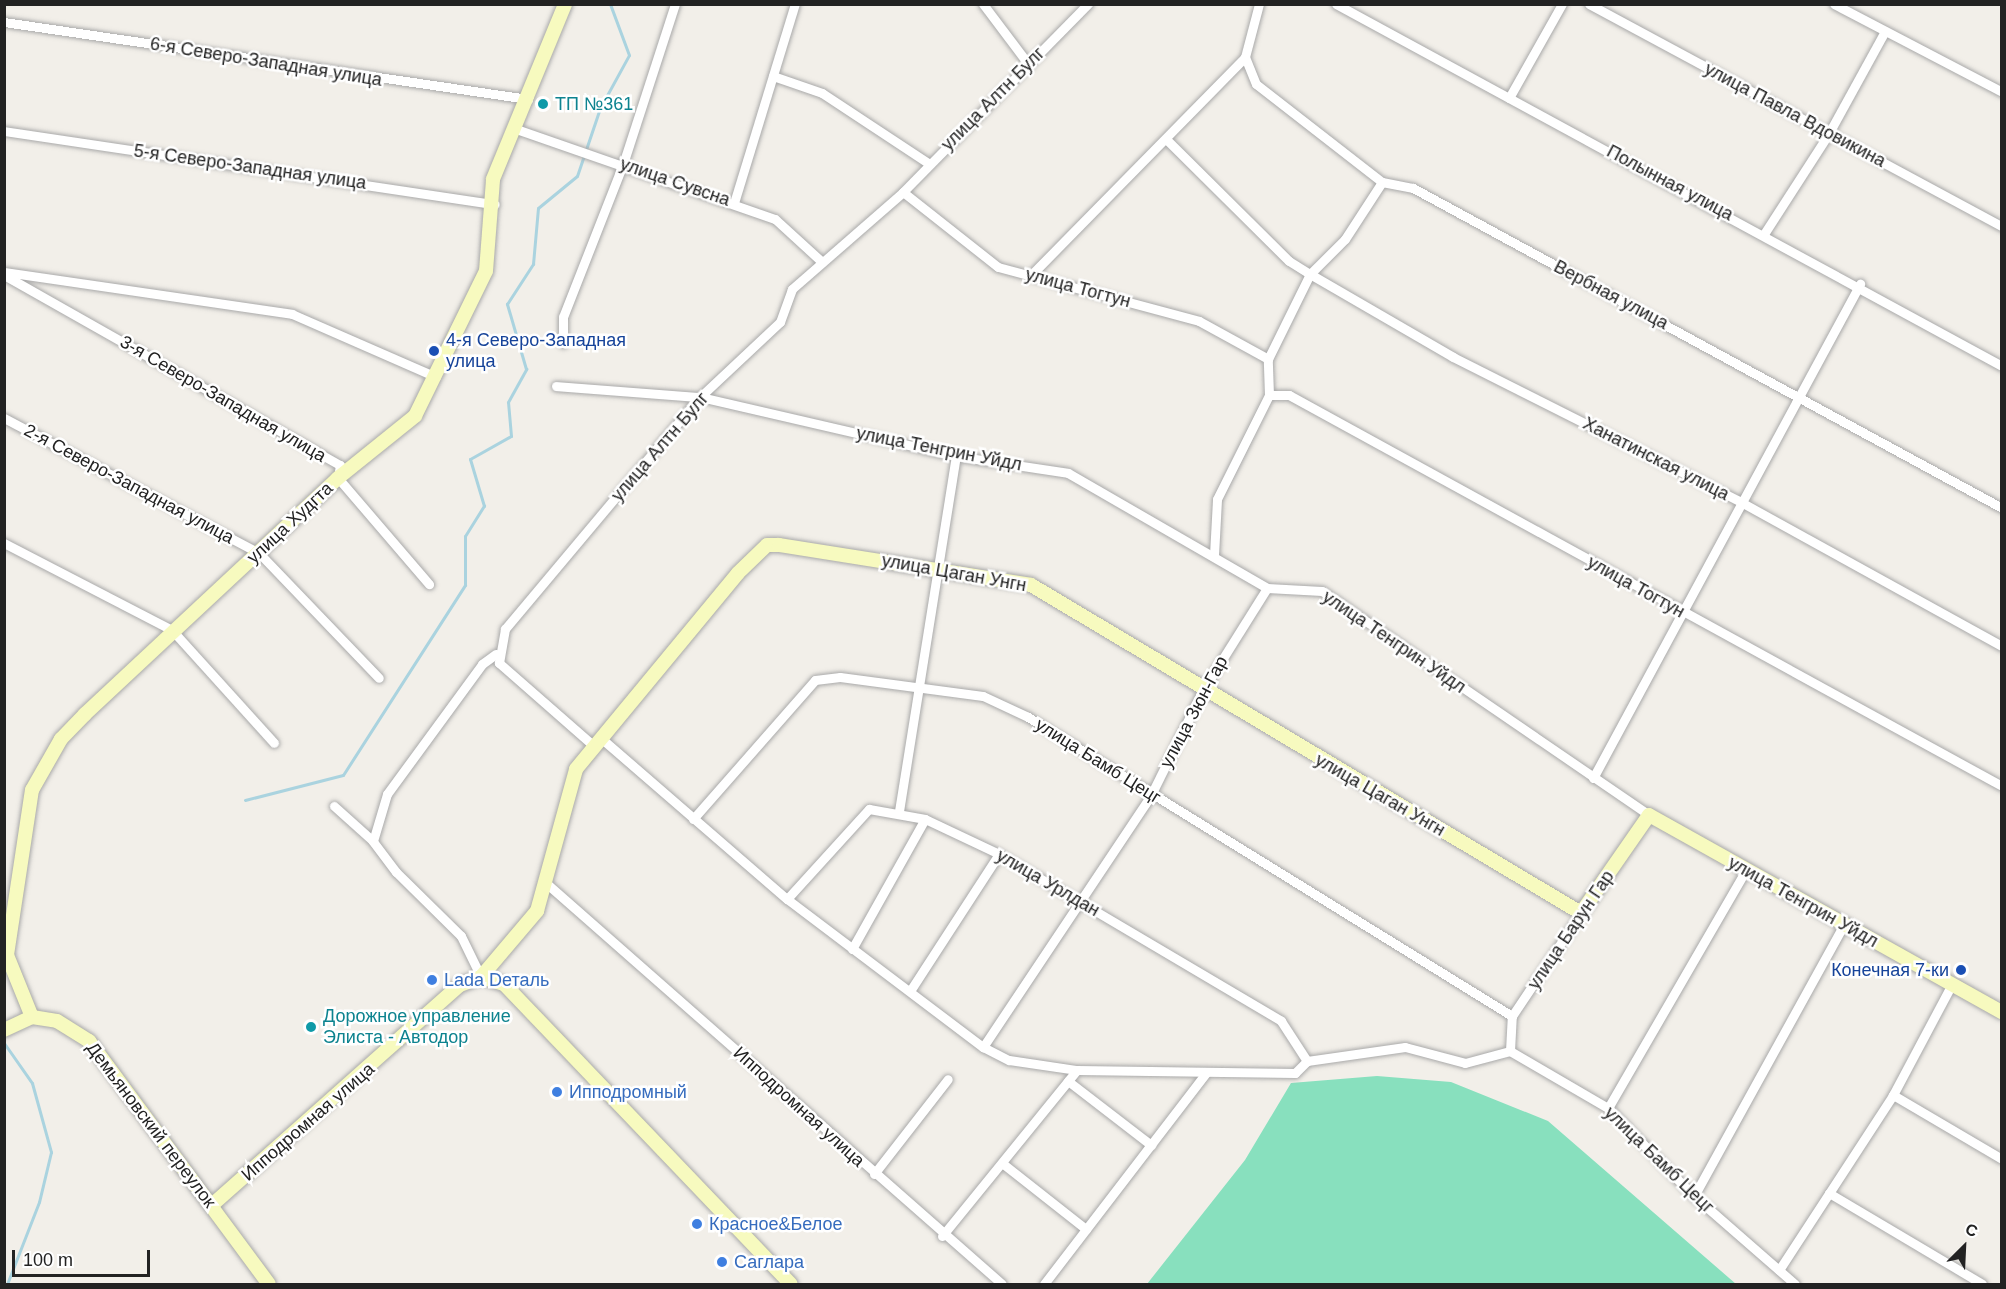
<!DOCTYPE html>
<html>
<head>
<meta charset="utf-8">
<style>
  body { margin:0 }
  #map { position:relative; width:2006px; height:1289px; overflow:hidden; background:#f2efe9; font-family:Helvetica,sans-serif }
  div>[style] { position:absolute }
  .pitch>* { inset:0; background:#88e0be }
  .stream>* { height:3px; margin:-1.5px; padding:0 1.5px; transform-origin:1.5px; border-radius:1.5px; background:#aad3df }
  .roads { filter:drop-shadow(0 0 2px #a9a9a9) drop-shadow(0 0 2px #a9a9a9) }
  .street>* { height:9px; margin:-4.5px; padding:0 4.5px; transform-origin:4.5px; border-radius:4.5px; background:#fff }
  .secondary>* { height:14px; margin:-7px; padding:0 7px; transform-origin:7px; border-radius:7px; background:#f7fabf }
  .dots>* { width:16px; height:16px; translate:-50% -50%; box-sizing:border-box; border:3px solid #fff; border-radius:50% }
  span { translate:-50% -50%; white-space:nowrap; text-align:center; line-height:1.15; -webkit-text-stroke:5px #fff; paint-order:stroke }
  .street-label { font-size:18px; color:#222 }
  .culture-label { font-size:18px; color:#0d838f }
  .left { translate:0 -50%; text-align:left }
  .transit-label { font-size:18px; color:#164399 }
  .right { translate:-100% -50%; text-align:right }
  .shop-label { font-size:18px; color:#366cbe }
  .frame { position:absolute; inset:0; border:6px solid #222; pointer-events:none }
  .north { position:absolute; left:1934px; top:1217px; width:60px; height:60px; -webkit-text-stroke:4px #fff; paint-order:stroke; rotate:24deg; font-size:16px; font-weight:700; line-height:24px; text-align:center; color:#222 }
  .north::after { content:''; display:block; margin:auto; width:21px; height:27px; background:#222; clip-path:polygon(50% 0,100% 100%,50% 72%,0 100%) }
  .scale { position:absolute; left:12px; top:1250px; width:138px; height:27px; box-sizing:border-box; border:3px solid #222; border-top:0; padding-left:8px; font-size:18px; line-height:21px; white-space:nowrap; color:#222; -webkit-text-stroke:4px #fff; paint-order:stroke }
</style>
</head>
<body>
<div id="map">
  <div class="pitch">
    <div style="clip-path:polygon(1377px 1076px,1451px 1082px,1548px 1121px,1736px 1284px,1147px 1284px,1245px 1160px,1291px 1083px)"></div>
  </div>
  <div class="stream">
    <div style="left:245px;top:800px;width:101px;rotate:-14.3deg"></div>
    <div style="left:343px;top:775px;width:226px;rotate:-57.3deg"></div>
    <div style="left:465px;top:585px;width:49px;rotate:-90deg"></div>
    <div style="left:465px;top:536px;width:36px;rotate:-58deg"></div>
    <div style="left:484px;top:506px;width:49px;rotate:-106.6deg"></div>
    <div style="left:470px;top:459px;width:47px;rotate:-29.3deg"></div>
    <div style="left:511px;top:436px;width:34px;rotate:-95deg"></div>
    <div style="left:508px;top:402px;width:38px;rotate:-61deg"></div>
    <div style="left:526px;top:369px;width:68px;rotate:-106.3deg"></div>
    <div style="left:507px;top:304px;width:48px;rotate:-57deg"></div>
    <div style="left:533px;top:264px;width:56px;rotate:-84.9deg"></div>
    <div style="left:538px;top:208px;width:50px;rotate:-39.4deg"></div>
    <div style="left:577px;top:176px;width:72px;rotate:-71.3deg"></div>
    <div style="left:600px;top:108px;width:60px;rotate:-61.3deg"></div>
    <div style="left:629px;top:55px;width:54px;rotate:-110.4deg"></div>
    <div style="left:4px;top:1043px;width:49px;rotate:55deg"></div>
    <div style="left:32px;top:1083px;width:72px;rotate:74.6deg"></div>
    <div style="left:51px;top:1152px;width:51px;rotate:103.5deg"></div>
    <div style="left:39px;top:1202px;width:88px;rotate:111.3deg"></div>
  </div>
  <div class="roads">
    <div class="street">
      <div style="left:983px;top:4px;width:76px;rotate:53deg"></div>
      <div style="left:1336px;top:4px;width:758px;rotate:28.53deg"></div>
      <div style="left:1589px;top:4px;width:469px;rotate:28.3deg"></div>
      <div style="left:1834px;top:4px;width:190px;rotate:27.6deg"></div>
      <div style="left:4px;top:22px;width:530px;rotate:8.36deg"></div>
      <div style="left:1245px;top:57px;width:29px;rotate:68deg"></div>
      <div style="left:1256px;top:84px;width:160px;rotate:37.9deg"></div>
      <div style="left:1382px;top:182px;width:32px;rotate:11deg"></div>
      <div style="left:1413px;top:188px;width:670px;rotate:28.51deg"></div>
      <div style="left:773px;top:76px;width:52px;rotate:19.1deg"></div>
      <div style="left:822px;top:93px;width:127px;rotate:33.4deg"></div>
      <div style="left:1509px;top:98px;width:108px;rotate:-60.6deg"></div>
      <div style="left:516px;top:129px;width:274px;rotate:19.2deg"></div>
      <div style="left:775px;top:219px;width:62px;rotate:42.4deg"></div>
      <div style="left:4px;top:131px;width:496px;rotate:8.5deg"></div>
      <div style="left:1168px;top:141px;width:170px;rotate:44.8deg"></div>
      <div style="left:1289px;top:261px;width:25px;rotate:32deg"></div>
      <div style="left:1310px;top:274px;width:165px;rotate:30.1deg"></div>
      <div style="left:1453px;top:357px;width:322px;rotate:26.7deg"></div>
      <div style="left:1741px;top:502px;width:298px;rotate:28.9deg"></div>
      <div style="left:903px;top:192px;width:121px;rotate:38.3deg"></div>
      <div style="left:998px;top:267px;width:208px;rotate:15deg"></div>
      <div style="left:1199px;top:321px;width:79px;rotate:28.8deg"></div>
      <div style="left:734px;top:203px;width:208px;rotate:-73deg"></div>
      <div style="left:1764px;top:234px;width:120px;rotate:-57.2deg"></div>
      <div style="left:1829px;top:133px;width:116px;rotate:-61.2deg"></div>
      <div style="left:5px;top:272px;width:290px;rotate:8.3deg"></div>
      <div style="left:292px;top:314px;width:157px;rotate:23.6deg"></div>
      <div style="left:1032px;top:274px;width:304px;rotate:-45.5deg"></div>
      <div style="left:1245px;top:57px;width:55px;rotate:-75.2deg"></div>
      <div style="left:4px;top:275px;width:386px;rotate:29.5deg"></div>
      <div style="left:340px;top:465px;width:13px;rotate:99deg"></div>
      <div style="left:338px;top:478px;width:140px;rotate:49.4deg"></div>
      <div style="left:563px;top:343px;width:26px;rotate:-90deg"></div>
      <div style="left:563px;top:317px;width:164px;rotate:-68.6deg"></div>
      <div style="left:623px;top:164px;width:168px;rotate:-72deg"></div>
      <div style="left:556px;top:386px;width:144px;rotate:4.4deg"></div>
      <div style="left:700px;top:397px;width:263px;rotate:13deg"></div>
      <div style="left:956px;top:456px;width:113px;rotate:8.6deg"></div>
      <div style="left:1068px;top:473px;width:230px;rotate:30deg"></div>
      <div style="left:1267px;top:588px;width:55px;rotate:3.1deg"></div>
      <div style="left:1322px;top:591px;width:396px;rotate:34.4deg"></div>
      <div style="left:1269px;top:395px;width:20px"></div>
      <div style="left:1289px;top:395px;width:813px;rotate:28.74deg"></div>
      <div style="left:4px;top:418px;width:289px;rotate:27.9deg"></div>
      <div style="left:259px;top:553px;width:173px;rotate:46.2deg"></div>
      <div style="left:4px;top:543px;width:189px;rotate:27.4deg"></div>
      <div style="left:172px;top:630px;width:152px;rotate:47.9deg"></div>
      <div style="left:1214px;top:555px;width:56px;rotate:-86.9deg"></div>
      <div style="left:1217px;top:499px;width:116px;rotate:-63.4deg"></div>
      <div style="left:1269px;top:395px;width:36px;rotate:-92deg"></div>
      <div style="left:1268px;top:359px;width:95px;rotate:-63.7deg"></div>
      <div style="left:1310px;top:274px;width:49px;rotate:-45deg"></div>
      <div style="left:1345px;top:239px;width:68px;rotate:-57deg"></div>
      <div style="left:602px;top:739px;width:245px;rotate:40.9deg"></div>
      <div style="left:787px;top:899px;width:246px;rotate:37.1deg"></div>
      <div style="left:983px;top:1047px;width:29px;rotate:27deg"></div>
      <div style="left:1009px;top:1060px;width:69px;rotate:8.4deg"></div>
      <div style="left:1077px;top:1070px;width:218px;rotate:0.8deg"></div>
      <div style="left:1295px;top:1073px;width:17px;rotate:-45deg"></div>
      <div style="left:1307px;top:1061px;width:99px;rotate:-8.1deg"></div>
      <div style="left:1405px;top:1047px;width:62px;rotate:14.9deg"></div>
      <div style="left:1465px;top:1063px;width:47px;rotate:-14.9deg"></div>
      <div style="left:595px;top:747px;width:128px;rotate:-138.8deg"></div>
      <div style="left:499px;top:663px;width:35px;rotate:-80deg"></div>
      <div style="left:505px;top:629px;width:303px;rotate:-50deg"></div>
      <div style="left:700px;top:397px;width:110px;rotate:-43.2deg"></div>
      <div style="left:780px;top:322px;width:35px;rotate:-70deg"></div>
      <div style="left:792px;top:289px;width:147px;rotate:-41.1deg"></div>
      <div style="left:903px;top:192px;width:264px;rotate:-45.5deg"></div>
      <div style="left:1593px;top:778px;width:562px;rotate:-61.61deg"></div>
      <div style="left:334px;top:806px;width:52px;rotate:41.9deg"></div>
      <div style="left:899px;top:811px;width:360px;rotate:-80.9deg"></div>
      <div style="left:693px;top:819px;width:185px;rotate:-48.7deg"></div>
      <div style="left:815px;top:680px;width:25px;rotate:-7deg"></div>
      <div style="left:840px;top:677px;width:144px;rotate:7.6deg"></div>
      <div style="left:983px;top:696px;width:50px;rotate:25deg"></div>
      <div style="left:1028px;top:717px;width:569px;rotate:31.71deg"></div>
      <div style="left:546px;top:883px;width:607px;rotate:41.33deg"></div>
      <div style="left:787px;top:899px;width:122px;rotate:-47.7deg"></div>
      <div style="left:869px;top:809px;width:57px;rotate:10.1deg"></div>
      <div style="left:925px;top:819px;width:82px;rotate:25.3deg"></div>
      <div style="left:999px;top:854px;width:328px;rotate:30.6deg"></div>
      <div style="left:1281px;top:1021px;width:48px;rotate:57deg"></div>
      <div style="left:852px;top:949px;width:149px;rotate:-60.7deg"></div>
      <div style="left:481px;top:977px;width:46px;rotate:-116deg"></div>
      <div style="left:461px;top:936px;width:91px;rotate:-135.4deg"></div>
      <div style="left:396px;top:872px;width:39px;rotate:-127deg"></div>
      <div style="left:373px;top:841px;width:49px;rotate:-73.4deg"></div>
      <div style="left:387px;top:794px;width:161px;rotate:-53.8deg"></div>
      <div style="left:482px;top:664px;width:17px;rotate:-36deg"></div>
      <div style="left:910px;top:991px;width:163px;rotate:-57deg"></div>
      <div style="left:983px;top:1047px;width:303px;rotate:-56.3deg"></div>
      <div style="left:1151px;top:795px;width:117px;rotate:-63.7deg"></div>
      <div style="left:1203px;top:690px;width:120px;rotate:-57.9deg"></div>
      <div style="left:1510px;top:1051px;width:113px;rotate:30.2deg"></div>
      <div style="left:1608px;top:1108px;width:123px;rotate:45.7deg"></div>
      <div style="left:1694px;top:1196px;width:134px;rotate:41.1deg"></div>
      <div style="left:1510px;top:1051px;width:35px;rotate:-87deg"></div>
      <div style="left:1512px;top:1016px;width:124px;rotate:-56.2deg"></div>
      <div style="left:1068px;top:1081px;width:105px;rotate:37.6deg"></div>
      <div style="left:1893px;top:1095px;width:126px;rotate:30.4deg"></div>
      <div style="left:1608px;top:1108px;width:275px;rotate:-59.9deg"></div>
      <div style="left:1002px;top:1163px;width:107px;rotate:38.2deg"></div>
      <div style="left:874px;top:1174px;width:120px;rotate:-52.1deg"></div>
      <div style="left:1829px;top:1193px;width:178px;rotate:30.7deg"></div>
      <div style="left:1694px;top:1196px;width:311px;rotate:-61.1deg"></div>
      <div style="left:942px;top:1236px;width:214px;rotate:-50.9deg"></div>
      <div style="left:1779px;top:1270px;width:209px;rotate:-56.9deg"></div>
      <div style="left:1893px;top:1095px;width:123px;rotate:-62deg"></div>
      <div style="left:1044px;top:1284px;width:266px;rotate:-52.5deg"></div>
    </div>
    <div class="secondary">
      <div style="left:481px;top:977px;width:87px;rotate:-49.7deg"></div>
      <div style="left:537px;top:911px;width:147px;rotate:-74.6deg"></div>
      <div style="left:576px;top:769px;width:254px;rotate:-50.4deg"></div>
      <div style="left:738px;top:573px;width:40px;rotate:-44deg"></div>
      <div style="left:767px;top:545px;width:12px"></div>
      <div style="left:779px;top:545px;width:255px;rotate:9deg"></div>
      <div style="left:1031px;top:585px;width:640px;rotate:30.81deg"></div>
      <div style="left:1581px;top:913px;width:119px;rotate:-55.2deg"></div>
      <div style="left:1649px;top:815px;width:404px;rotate:29.2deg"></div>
      <div style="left:32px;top:1017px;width:67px;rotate:-112deg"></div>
      <div style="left:7px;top:955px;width:167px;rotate:-81.4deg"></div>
      <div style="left:32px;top:790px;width:59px;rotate:-60.4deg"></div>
      <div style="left:61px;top:739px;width:35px;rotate:-46deg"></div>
      <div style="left:85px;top:714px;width:346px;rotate:-43deg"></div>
      <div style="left:338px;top:478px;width:99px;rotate:-38.8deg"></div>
      <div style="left:415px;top:416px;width:161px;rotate:-63.9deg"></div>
      <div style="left:486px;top:271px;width:92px;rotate:-85.6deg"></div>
      <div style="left:493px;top:179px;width:189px;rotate:-67.6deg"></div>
      <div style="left:4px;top:1030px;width:31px;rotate:-25deg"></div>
      <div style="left:32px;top:1017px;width:25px;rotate:9deg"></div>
      <div style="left:57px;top:1021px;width:38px;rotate:32deg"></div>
      <div style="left:89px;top:1041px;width:302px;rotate:53.5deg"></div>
      <div style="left:212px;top:1205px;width:332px;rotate:-41.6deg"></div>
      <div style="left:460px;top:985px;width:22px;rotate:-21deg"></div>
      <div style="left:481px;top:977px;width:24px;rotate:17deg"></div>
      <div style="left:504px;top:984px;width:415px;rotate:46.3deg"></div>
    </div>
  </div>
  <div class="dots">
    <div style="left:543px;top:104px;background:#0f9aa8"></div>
    <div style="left:434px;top:351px;background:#1a4fb4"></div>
    <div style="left:1961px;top:970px;background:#1a4fb4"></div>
    <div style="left:432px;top:980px;background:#3f7fe0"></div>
    <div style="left:311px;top:1027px;background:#0f9aa8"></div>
    <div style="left:557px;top:1092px;background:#3f7fe0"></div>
    <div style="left:697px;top:1224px;background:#3f7fe0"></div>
    <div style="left:722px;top:1262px;background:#3f7fe0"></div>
  </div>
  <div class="street-label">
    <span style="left:266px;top:62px;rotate:9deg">6-я Северо-Западная улица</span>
    <span style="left:993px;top:99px;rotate:-45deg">улица Алтн Булг</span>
    <span style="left:1795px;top:115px;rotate:28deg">улица Павла Вдовикина</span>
    <span style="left:250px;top:167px;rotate:8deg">5-я Северо-Западная улица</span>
    <span style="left:675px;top:182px;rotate:19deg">улица Сувсна</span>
    <span style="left:1670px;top:183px;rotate:28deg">Полынная улица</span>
    <span style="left:1078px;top:288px;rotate:15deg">улица Тогтун</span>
    <span style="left:1611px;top:295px;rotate:28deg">Вербная улица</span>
    <span style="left:223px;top:399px;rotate:30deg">3-я Северо-Западная улица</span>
    <span style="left:660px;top:447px;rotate:-49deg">улица Алтн Булг</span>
    <span style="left:939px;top:449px;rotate:11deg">улица Тенгрин Уйдл</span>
    <span style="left:1656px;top:459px;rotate:27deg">Ханатинская улица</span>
    <span style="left:129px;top:484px;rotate:28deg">2-я Северо-Западная улица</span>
    <span style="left:290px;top:523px;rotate:-43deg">улица Худгта</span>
    <span style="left:954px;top:573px;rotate:10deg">улица Цаган Унгн</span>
    <span style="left:1636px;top:587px;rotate:29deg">улица Тогтун</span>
    <span style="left:1394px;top:642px;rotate:34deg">улица Тенгрин Уйдл</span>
    <span style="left:1194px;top:712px;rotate:-62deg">улица Зюн-Гар</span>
    <span style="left:1098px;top:761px;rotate:32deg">улица Бамб Цецг</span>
    <span style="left:1380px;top:795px;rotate:30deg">улица Цаган Унгн</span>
    <span style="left:1048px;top:883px;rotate:30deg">улица Урлдан</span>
    <span style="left:1803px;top:902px;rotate:29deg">улица Тенгрин Уйдл</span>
    <span style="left:1571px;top:930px;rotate:-56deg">улица Барун Гар</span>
    <span style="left:799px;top:1107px;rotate:42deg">Ипподромная улица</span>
    <span style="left:308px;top:1122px;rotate:-41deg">Ипподромная улица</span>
    <span style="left:151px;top:1125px;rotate:53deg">Демьяновский переулок</span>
    <span style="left:1659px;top:1160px;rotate:44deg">улица Бамб Цецг</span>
  </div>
  <div class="culture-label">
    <span class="left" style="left:555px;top:104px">ТП №361</span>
    <span class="left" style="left:323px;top:1027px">Дорожное управление<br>Элиста - Автодор</span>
  </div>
  <div class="transit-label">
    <span class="left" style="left:446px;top:351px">4-я Северо-Западная<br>улица</span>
    <span class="right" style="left:1949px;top:970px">Конечная 7-ки</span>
  </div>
  <div class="shop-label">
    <span class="left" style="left:444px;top:980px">Lada Dеталь</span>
    <span class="left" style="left:569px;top:1092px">Ипподромный</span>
    <span class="left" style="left:709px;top:1224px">Красное&amp;Белое</span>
    <span class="left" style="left:734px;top:1262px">Саглара</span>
  </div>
  <div class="frame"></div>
  <div class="north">С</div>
  <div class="scale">100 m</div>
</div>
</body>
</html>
